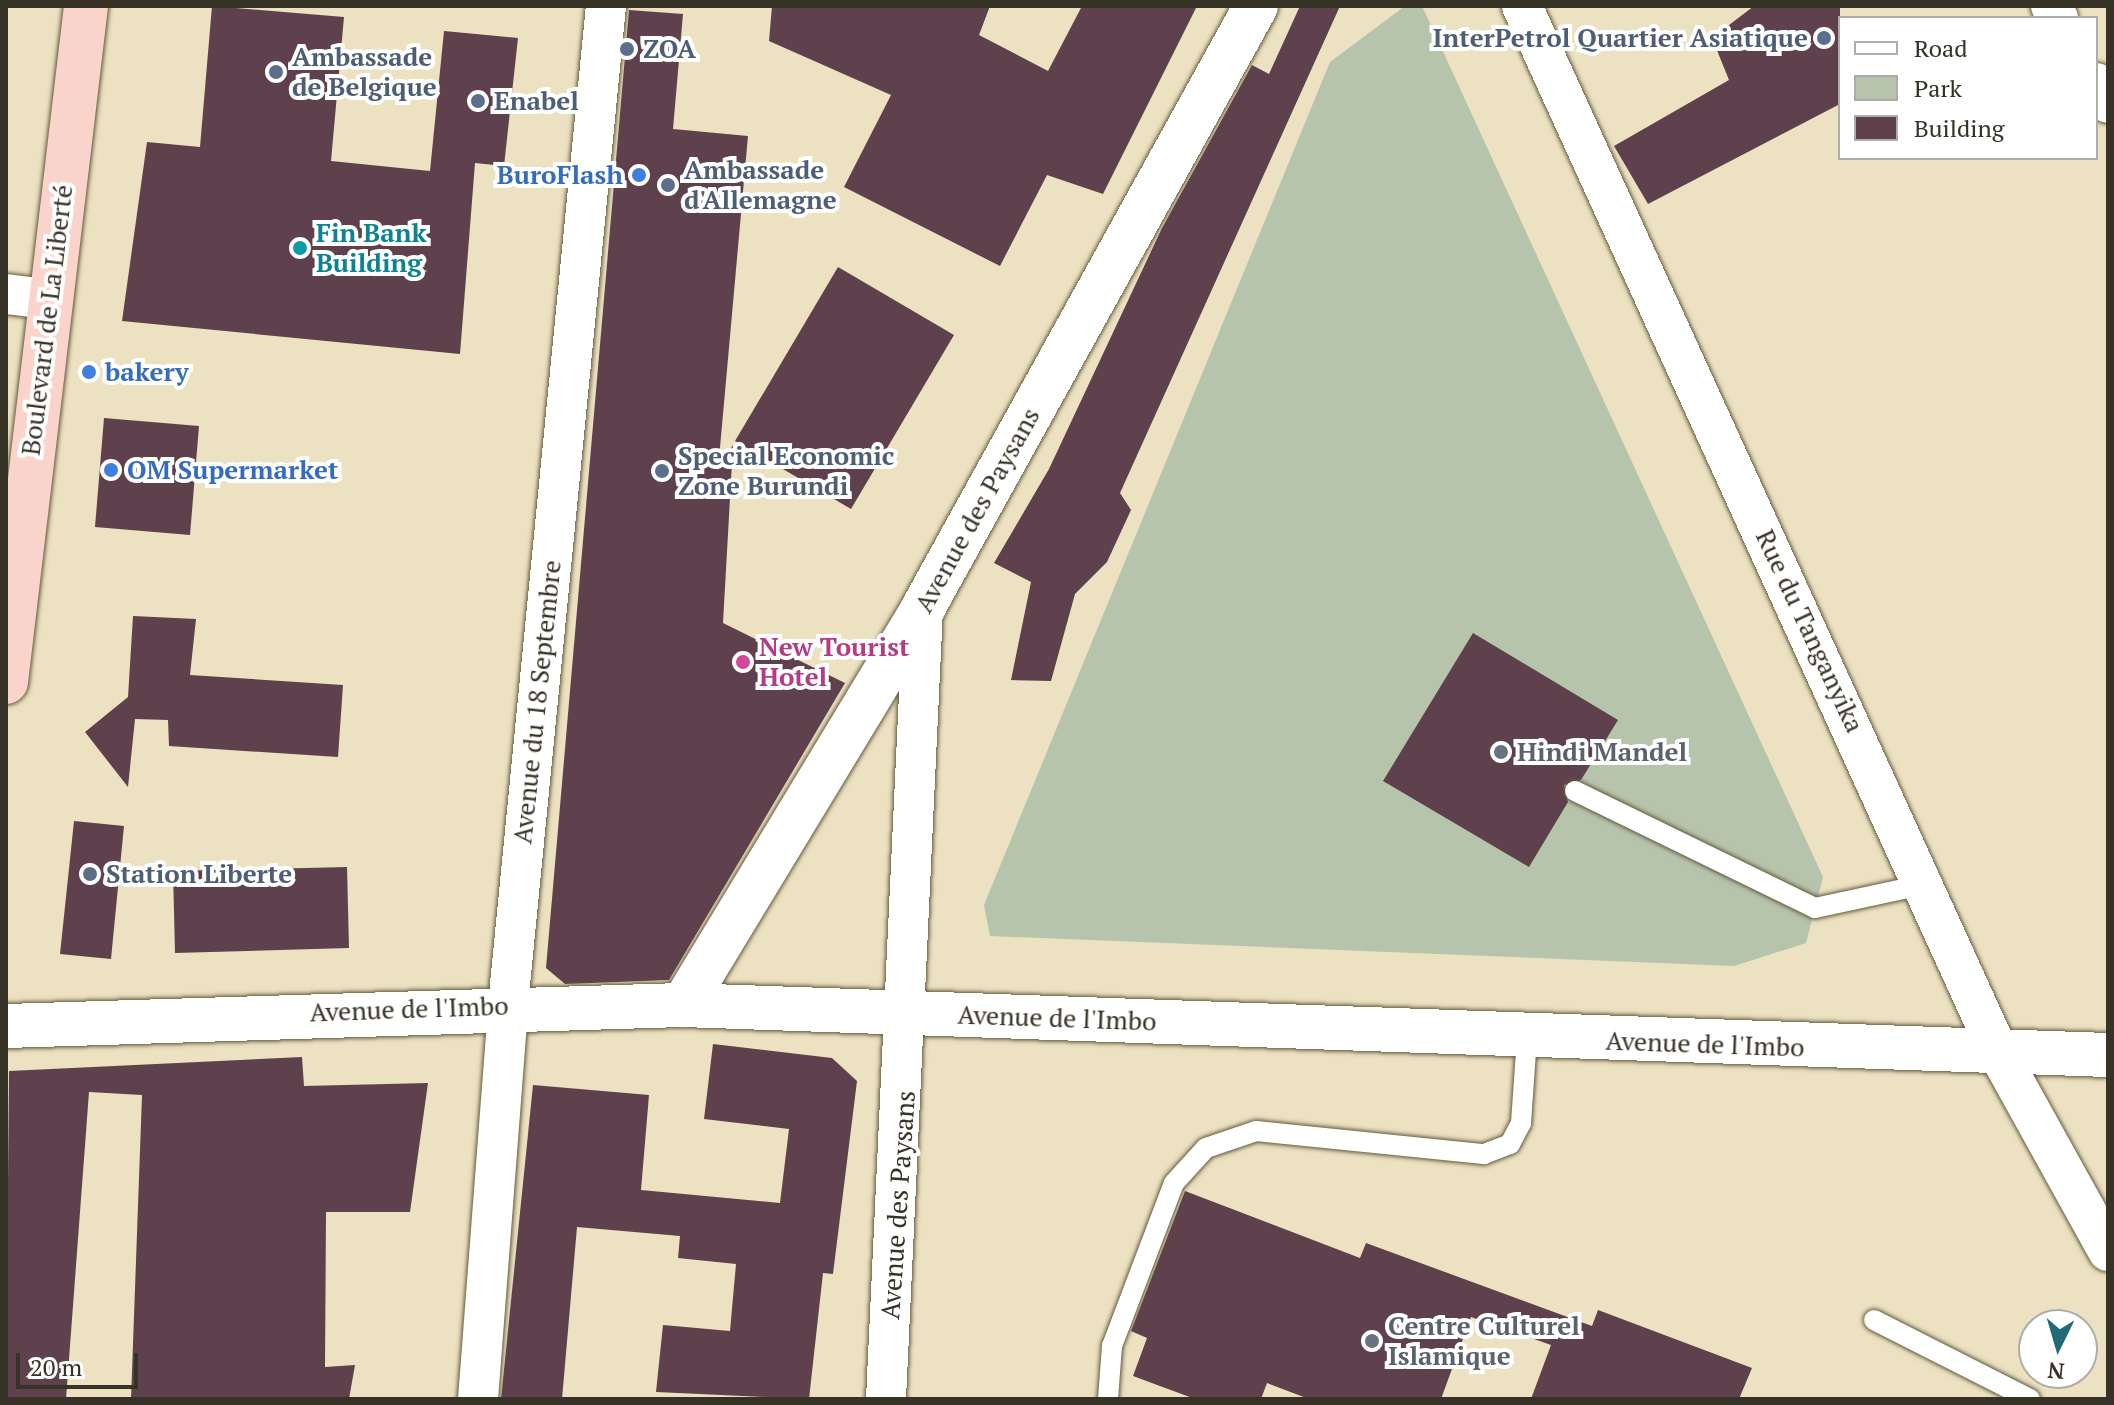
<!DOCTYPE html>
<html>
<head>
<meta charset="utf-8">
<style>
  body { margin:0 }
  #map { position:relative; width:2114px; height:1405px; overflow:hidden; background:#ece1c1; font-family:"PT Serif",serif }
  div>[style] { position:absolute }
  .green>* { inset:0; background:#b6c4ac }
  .building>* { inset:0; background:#5e414c }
  .roads { filter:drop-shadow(0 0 2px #63593d) drop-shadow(0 0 2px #63593d) }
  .service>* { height:20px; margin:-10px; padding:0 10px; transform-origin:10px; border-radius:10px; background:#fff }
  .minor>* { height:40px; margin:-20px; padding:0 20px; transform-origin:20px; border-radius:20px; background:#fff }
  .tertiary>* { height:44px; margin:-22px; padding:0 22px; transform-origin:22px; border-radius:22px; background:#fff }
  .trunk>* { height:44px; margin:-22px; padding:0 22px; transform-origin:22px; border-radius:22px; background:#fad4ca }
  .dots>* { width:22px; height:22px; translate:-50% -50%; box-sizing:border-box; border:4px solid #fff; border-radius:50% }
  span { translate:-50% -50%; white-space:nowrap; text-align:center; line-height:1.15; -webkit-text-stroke:8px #fff; paint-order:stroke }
  .service-label { font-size:26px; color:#4e5e75; font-weight:700 }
  .right { translate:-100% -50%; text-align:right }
  .left { translate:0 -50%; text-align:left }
  .shop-label { font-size:26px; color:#366cbe; font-weight:700 }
  .culture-label { font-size:26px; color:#0d838f; font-weight:700 }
  .street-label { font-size:26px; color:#373226 }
  .hotel-label { font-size:26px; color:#b23c85; font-weight:700 }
  .worship-label { font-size:26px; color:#5b616d; font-weight:700 }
  .frame { position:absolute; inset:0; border:8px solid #373226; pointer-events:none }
  .legend { position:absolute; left:1838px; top:16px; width:260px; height:144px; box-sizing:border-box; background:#fff; border:2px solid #afada8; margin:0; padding:10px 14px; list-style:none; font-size:24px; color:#373226 }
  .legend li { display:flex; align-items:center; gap:16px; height:40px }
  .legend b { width:40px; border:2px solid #afada8 }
  .north { position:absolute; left:2018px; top:1309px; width:80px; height:80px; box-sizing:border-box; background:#fff; border:2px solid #afada8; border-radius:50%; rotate:185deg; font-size:22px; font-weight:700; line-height:32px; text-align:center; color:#373226 }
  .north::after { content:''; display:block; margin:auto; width:28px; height:36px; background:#226b76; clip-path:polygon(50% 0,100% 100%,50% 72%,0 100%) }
  .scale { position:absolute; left:16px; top:1353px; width:122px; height:36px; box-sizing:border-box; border:4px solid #373226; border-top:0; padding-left:10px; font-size:24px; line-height:28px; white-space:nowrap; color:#373226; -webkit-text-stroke:6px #fff; paint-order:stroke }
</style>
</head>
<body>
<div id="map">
  <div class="green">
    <div style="clip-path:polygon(1405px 6px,1422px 6px,1823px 877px,1806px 943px,1734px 966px,990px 936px,984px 905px,1330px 62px)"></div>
  </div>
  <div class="building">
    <div style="clip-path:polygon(212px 6px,344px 17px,331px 161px,430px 171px,444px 31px,518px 38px,504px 166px,475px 163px,460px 354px,122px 321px,147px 142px,200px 147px)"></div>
    <div style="clip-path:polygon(772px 6px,990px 6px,979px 35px,1048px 71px,1082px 6px,1197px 6px,1103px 194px,1047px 175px,1000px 266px,844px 187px,891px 95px,769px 41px)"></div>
    <div style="clip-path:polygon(1300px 6px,1340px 6px,1120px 493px,1131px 510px,1107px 562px,1075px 594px,1051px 681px,1011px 680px,1031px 582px,994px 563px,1049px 469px,1162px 228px,1252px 65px,1269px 74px)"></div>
    <div style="clip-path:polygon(1754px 6px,1840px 6px,1840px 104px,1648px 204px,1614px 146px,1729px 80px,1712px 38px)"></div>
    <div style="clip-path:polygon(629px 10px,683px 14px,673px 129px,748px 136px,718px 470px,733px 445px,723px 623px,845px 683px,669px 980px,565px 984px,546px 968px)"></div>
    <div style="clip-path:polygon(838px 267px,954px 335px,851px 509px,735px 441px)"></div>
    <div style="clip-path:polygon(104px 418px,199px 426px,190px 535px,95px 527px)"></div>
    <div style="clip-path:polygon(133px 616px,196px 619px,190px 675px,343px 685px,338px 757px,169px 746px,168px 720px,135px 719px,128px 787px,85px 732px,128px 697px)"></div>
    <div style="clip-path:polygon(1473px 633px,1618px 720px,1581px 780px,1564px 785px,1568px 802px,1529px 867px,1383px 781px)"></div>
    <div style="clip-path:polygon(74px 821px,124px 826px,111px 959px,60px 954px)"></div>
    <div style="clip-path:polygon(347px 867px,349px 948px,175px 953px,173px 871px)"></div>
    <div style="clip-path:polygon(713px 1044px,832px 1058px,857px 1081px,833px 1274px,823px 1273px,809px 1399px,656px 1392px,663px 1325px,730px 1331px,736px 1264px,678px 1258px,680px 1236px,577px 1227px,562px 1399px,501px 1399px,533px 1085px,649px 1095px,641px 1190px,780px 1203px,789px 1129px,704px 1119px)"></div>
    <div style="clip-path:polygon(302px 1057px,304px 1086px,428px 1083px,410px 1212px,326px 1212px,325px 1367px,355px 1365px,349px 1399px,131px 1399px,142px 1095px,89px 1092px,66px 1399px,6px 1399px,9px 1071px)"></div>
    <div style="clip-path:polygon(1185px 1191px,1360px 1258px,1366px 1243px,1592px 1326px,1598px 1310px,1752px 1368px,1739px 1399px,1531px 1399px,1551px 1345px,1471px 1317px,1441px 1399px,1309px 1399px,1267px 1383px,1261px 1399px,1195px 1399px,1133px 1376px,1147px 1338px,1131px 1331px)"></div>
  </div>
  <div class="roads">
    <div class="service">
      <div style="left:1575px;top:791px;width:267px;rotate:26deg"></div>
      <div style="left:1815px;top:908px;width:114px;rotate:-12.2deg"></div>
      <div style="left:1874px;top:1320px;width:175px;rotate:26.9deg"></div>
      <div style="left:1108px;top:1399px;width:53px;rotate:-85.7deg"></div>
      <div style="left:1112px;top:1346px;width:174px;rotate:-69.2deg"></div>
      <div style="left:1174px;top:1183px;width:47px;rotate:-47.6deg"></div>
      <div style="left:1206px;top:1148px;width:53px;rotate:-18.8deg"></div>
      <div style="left:1256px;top:1131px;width:229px;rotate:5.8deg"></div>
      <div style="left:1484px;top:1154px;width:28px;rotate:-21deg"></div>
      <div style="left:1510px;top:1144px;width:24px;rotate:-62deg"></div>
      <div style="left:1521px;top:1123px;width:86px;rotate:-86deg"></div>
    </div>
    <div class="minor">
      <div style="left:1522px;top:6px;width:1154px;rotate:65.52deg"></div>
      <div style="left:2000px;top:1056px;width:223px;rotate:61deg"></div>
      <div style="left:2051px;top:6px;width:14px;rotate:60deg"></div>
      <div style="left:2096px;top:83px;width:23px;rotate:59deg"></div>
      <div style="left:6px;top:294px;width:41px;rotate:7deg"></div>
      <div style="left:478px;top:1399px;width:395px;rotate:-85.6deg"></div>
      <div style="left:508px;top:1005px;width:1004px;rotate:-84.4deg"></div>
      <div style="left:886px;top:1399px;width:792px;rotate:-87.32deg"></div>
    </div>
    <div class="tertiary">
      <div style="left:683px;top:1005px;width:464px;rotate:-58.8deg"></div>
      <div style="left:923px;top:608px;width:688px;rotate:-61.05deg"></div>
      <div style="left:6px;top:1026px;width:677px;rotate:-1.78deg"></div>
      <div style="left:683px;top:1005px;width:1426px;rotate:2.01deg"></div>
    </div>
    <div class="trunk">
      <div style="left:6px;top:682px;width:681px;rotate:-83.25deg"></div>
    </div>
  </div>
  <div class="dots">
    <div style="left:1824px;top:38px;background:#5c6f8a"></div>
    <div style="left:627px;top:49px;background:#5c6f8a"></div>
    <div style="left:276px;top:72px;background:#5c6f8a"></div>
    <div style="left:478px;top:101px;background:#5c6f8a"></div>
    <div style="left:639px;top:175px;background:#3f7fe0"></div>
    <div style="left:668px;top:185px;background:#5c6f8a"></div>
    <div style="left:300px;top:248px;background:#0f9aa8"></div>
    <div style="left:89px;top:372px;background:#3f7fe0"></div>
    <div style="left:111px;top:470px;background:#3f7fe0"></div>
    <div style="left:662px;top:471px;background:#5c6f8a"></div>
    <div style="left:743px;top:662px;background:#d1479c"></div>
    <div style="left:1501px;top:752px;background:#6b7280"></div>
    <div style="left:90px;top:874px;background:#5c6f8a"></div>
    <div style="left:1372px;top:1341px;background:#6b7280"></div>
  </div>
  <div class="service-label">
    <span class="right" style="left:1808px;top:38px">InterPetrol Quartier Asiatique</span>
    <span class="left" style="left:643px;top:49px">ZOA</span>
    <span class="left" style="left:292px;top:72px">Ambassade<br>de Belgique</span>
    <span class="left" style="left:494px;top:101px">Enabel</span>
    <span class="left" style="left:684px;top:185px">Ambassade<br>d'Allemagne</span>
    <span class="left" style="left:678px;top:471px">Special Economic<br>Zone Burundi</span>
    <span class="left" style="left:106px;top:874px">Station Liberte</span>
  </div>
  <div class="shop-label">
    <span class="right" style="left:623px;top:175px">BuroFlash</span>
    <span class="left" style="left:105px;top:372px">bakery</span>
    <span class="left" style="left:127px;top:470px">OM Supermarket</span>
  </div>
  <div class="culture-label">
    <span class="left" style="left:316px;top:248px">Fin Bank<br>Building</span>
  </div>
  <div class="street-label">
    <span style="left:47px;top:320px;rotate:-83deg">Boulevard de La Liberté</span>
    <span style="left:977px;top:510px;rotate:-61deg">Avenue des Paysans</span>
    <span style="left:1810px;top:631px;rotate:65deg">Rue du Tanganyika</span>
    <span style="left:537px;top:702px;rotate:-84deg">Avenue du 18 Septembre</span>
    <span style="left:409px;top:1009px;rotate:-2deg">Avenue de l'Imbo</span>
    <span style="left:1057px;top:1018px;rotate:2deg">Avenue de l'Imbo</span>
    <span style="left:1705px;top:1044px;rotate:2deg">Avenue de l'Imbo</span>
    <span style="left:898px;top:1205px;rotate:-86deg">Avenue des Paysans</span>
  </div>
  <div class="hotel-label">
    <span class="left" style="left:759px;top:662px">New Tourist<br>Hotel</span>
  </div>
  <div class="worship-label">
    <span class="left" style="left:1517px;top:752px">Hindi Mandel</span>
    <span class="left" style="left:1388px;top:1341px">Centre Culturel<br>Islamique</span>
  </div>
  <div class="frame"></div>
  <ul class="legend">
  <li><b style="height:10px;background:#fff"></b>Road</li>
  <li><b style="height:22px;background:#b6c4ac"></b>Park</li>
  <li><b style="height:22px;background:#5e414c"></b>Building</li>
  </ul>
  <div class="north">N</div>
  <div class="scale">20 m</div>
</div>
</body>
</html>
